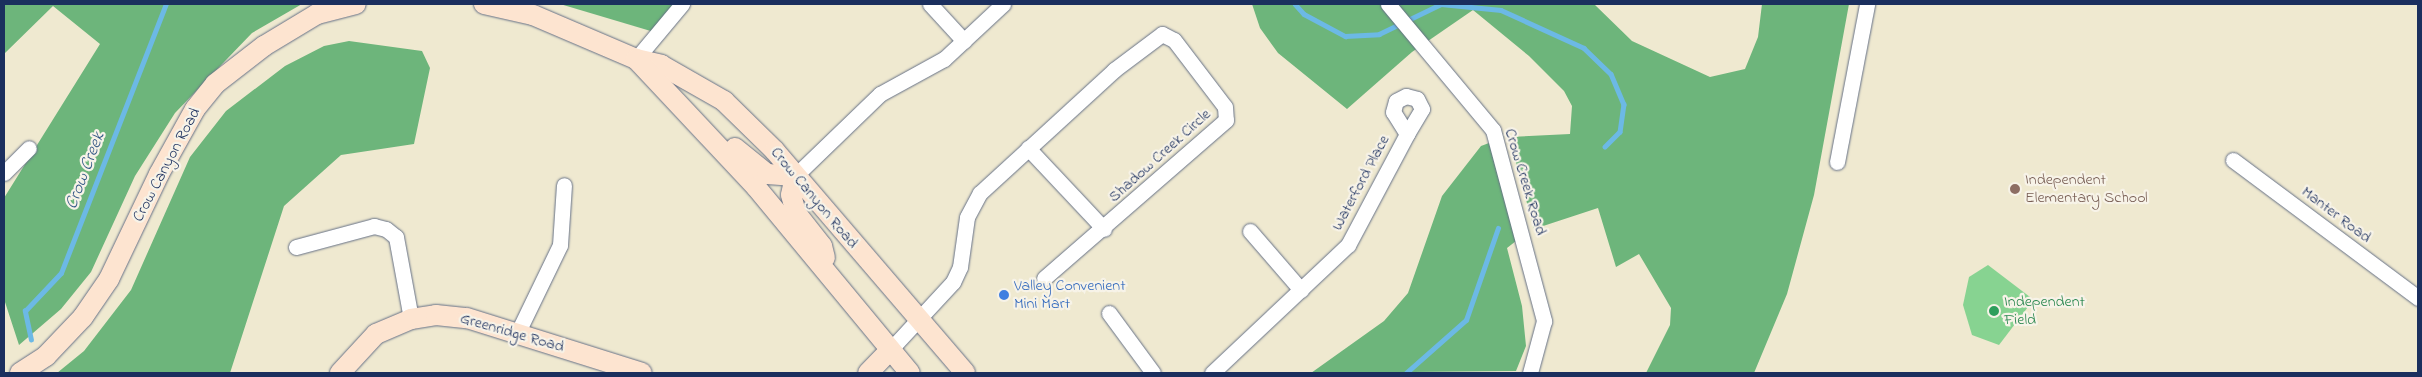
<!DOCTYPE html>
<html>
<head>
<meta charset="utf-8">
<style>
  body { margin:0 }
  #map { position:relative; width:2422px; height:377px; overflow:hidden; background:#efe9d0; font-family:"Indie Flower",sans-serif }
  div>[style] { position:absolute }
  .green>* { inset:0; background:#87d391 }
  .forest>* { inset:0; background:#6db57b }
  .stream>* { height:4.5px; margin:-2.25px; padding:0 2.25px; transform-origin:2.25px; border-radius:2.25px; background:#6cb9e5 }
  .roads { filter:drop-shadow(0 0 1px #657086) drop-shadow(0 0 1px #657086) }
  .street>* { height:15px; margin:-7.5px; padding:0 7.5px; transform-origin:7.5px; border-radius:7.5px; background:#fff }
  .secondary>* { height:20px; margin:-10px; padding:0 10px; transform-origin:10px; border-radius:10px; background:#fde4d0 }
  .dots>* { width:14px; height:14px; translate:-50% -50%; box-sizing:border-box; border:2px solid #f7f3e8; border-radius:50% }
  span { translate:-50% -50%; white-space:nowrap; text-align:center; line-height:1.15; -webkit-text-stroke:4.5px #f7f3e8; paint-order:stroke }
  .street-label { font-size:16px; color:#1b2f5e }
  .education-label { font-size:16px; color:#785e54 }
  .left { translate:0 -50%; text-align:left }
  .shop-label { font-size:16px; color:#366cbe }
  .leisure-label { font-size:16px; color:#27864d }
  .water-label { font-size:18px; color:#335886; font-style:italic }
  .frame { position:absolute; inset:0; border:5px solid #1b2f5e; pointer-events:none }
</style>
</head>
<body>
<div id="map">
  <div class="green">
    <div style="clip-path:polygon(1988px 265px,2030px 297px,2031px 303px,1999px 345px,1972px 335px,1963px 305px,1969px 277px)"></div>
  </div>
  <div class="forest">
    <div style="clip-path:polygon(4px 4px,302px 4px,252px 33px,175px 113px,135px 176px,91px 272px,61px 309px,19px 345px,4px 299px,4px 198px,100px 44px,53px 6px,4px 54px)"></div>
    <div style="clip-path:polygon(560px 4px,675px 4px,654px 32px)"></div>
    <div style="clip-path:polygon(1252px 4px,1594px 4px,1632px 41px,1710px 77px,1745px 69px,1758px 37px,1762px 4px,1849px 4px,1814px 195px,1787px 294px,1754px 373px,1646px 373px,1670px 325px,1671px 308px,1639px 254px,1616px 267px,1598px 208px,1534px 229px,1509px 137px,1570px 134px,1572px 106px,1564px 91px,1529px 56px,1473px 10px,1412px 52px,1347px 109px,1278px 53px,1260px 28px)"></div>
    <div style="clip-path:polygon(349px 41px,422px 51px,430px 68px,414px 144px,341px 155px,284px 206px,230px 373px,57px 373px,84px 351px,131px 290px,190px 157px,226px 111px,285px 66px,324px 46px)"></div>
    <div style="clip-path:polygon(1489px 143px,1516px 241px,1507px 248px,1522px 306px,1526px 346px,1516px 371px,1311px 373px,1384px 321px,1408px 293px,1442px 196px,1481px 146px)"></div>
  </div>
  <div class="stream">
    <div style="left:1295px;top:4px;width:13px;rotate:48deg"></div>
    <div style="left:1304px;top:14px;width:47px;rotate:28.2deg"></div>
    <div style="left:1345px;top:36px;width:34px;rotate:-3deg"></div>
    <div style="left:1379px;top:34px;width:69px;rotate:-25.8deg"></div>
    <div style="left:1441px;top:4px;width:60px;rotate:5.7deg"></div>
    <div style="left:1501px;top:10px;width:91px;rotate:24.6deg"></div>
    <div style="left:1584px;top:48px;width:37px;rotate:44deg"></div>
    <div style="left:1611px;top:74px;width:33px;rotate:67deg"></div>
    <div style="left:1624px;top:104px;width:28px;rotate:98deg"></div>
    <div style="left:1620px;top:132px;width:21px;rotate:135deg"></div>
    <div style="left:31px;top:340px;width:30px;rotate:-102deg"></div>
    <div style="left:25px;top:311px;width:52px;rotate:-46.5deg"></div>
    <div style="left:61px;top:273px;width:289px;rotate:-68.7deg"></div>
    <div style="left:1406px;top:373px;width:80px;rotate:-41.5deg"></div>
    <div style="left:1466px;top:320px;width:97px;rotate:-70.8deg"></div>
  </div>
  <div class="roads">
    <div class="street">
      <div style="left:930px;top:4px;width:50px;rotate:47.4deg"></div>
      <div style="left:1388px;top:4px;width:164px;rotate:50.2deg"></div>
      <div style="left:1493px;top:130px;width:198px;rotate:75deg"></div>
      <div style="left:1544px;top:321px;width:54px;rotate:105.1deg"></div>
      <div style="left:636px;top:59px;width:72px;rotate:-50.1deg"></div>
      <div style="left:1406px;top:96px;width:11px;rotate:15deg"></div>
      <div style="left:1417px;top:99px;width:11px;rotate:63deg"></div>
      <div style="left:1422px;top:109px;width:29px;rotate:121deg"></div>
      <div style="left:1407px;top:134px;width:26px;rotate:-122deg"></div>
      <div style="left:1393px;top:112px;width:11px;rotate:-75deg"></div>
      <div style="left:1396px;top:101px;width:11px;rotate:-27deg"></div>
      <div style="left:1028px;top:148px;width:111px;rotate:46.8deg"></div>
      <div style="left:2233px;top:160px;width:231px;rotate:36.7deg"></div>
      <div style="left:1837px;top:162px;width:161px;rotate:-79.2deg"></div>
      <div style="left:4px;top:173px;width:35px;rotate:-45deg"></div>
      <div style="left:795px;top:176px;width:118px;rotate:-44deg"></div>
      <div style="left:880px;top:94px;width:73px;rotate:-28.7deg"></div>
      <div style="left:944px;top:59px;width:81px;rotate:-43deg"></div>
      <div style="left:1250px;top:231px;width:78px;rotate:49.2deg"></div>
      <div style="left:296px;top:247px;width:81px;rotate:-15.1deg"></div>
      <div style="left:374px;top:226px;width:12px;rotate:14deg"></div>
      <div style="left:386px;top:229px;width:13px;rotate:39deg"></div>
      <div style="left:396px;top:237px;width:83px;rotate:79.6deg"></div>
      <div style="left:1109px;top:313px;width:74px;rotate:53.7deg"></div>
      <div style="left:517px;top:334px;width:99px;rotate:-64.2deg"></div>
      <div style="left:560px;top:245px;width:60px;rotate:-86.2deg"></div>
      <div style="left:889px;top:351px;width:94px;rotate:-47.2deg"></div>
      <div style="left:953px;top:282px;width:17px;rotate:-65deg"></div>
      <div style="left:960px;top:267px;width:50px;rotate:-82deg"></div>
      <div style="left:967px;top:217px;width:27px;rotate:-62deg"></div>
      <div style="left:980px;top:193px;width:182px;rotate:-42.5deg"></div>
      <div style="left:1114px;top:70px;width:60px;rotate:-36.9deg"></div>
      <div style="left:1162px;top:34px;width:13px;rotate:27deg"></div>
      <div style="left:1174px;top:40px;width:84px;rotate:52.7deg"></div>
      <div style="left:1225px;top:107px;width:13px;rotate:86deg"></div>
      <div style="left:1226px;top:120px;width:241px;rotate:139deg"></div>
      <div style="left:1212px;top:373px;width:187px;rotate:-43.3deg"></div>
      <div style="left:1348px;top:245px;width:126px;rotate:-62deg"></div>
    </div>
    <div class="secondary">
      <div style="left:484px;top:4px;width:50px;rotate:12.7deg"></div>
      <div style="left:533px;top:15px;width:112px;rotate:23.1deg"></div>
      <div style="left:636px;top:59px;width:26px;rotate:13deg"></div>
      <div style="left:661px;top:65px;width:73px;rotate:29.7deg"></div>
      <div style="left:724px;top:101px;width:71px;rotate:44.4deg"></div>
      <div style="left:775px;top:151px;width:292px;rotate:49.4deg"></div>
      <div style="left:636px;top:59px;width:175px;rotate:46.8deg"></div>
      <div style="left:756px;top:187px;width:241px;rotate:50.4deg"></div>
      <div style="left:735px;top:148px;width:41px;rotate:39.1deg"></div>
      <div style="left:767px;top:174px;width:28px;rotate:4deg"></div>
      <div style="left:795px;top:176px;width:19px;rotate:102deg"></div>
      <div style="left:791px;top:195px;width:19px;rotate:74deg"></div>
      <div style="left:796px;top:213px;width:42px;rotate:51.8deg"></div>
      <div style="left:822px;top:246px;width:12px;rotate:76deg"></div>
      <div style="left:20px;top:373px;width:31px;rotate:-33deg"></div>
      <div style="left:46px;top:356px;width:54px;rotate:-46.5deg"></div>
      <div style="left:83px;top:317px;width:46px;rotate:-55.6deg"></div>
      <div style="left:109px;top:279px;width:116px;rotate:-64.5deg"></div>
      <div style="left:159px;top:174px;width:74px;rotate:-61deg"></div>
      <div style="left:195px;top:109px;width:32px;rotate:-51deg"></div>
      <div style="left:215px;top:84px;width:62px;rotate:-37.8deg"></div>
      <div style="left:264px;top:46px;width:62px;rotate:-31.1deg"></div>
      <div style="left:317px;top:14px;width:40px;rotate:-14.4deg"></div>
      <div style="left:340px;top:373px;width:53px;rotate:-47.3deg"></div>
      <div style="left:376px;top:334px;width:38px;rotate:-23deg"></div>
      <div style="left:411px;top:319px;width:25px;rotate:-9deg"></div>
      <div style="left:436px;top:315px;width:31px;rotate:6deg"></div>
      <div style="left:467px;top:318px;width:183px;rotate:17.4deg"></div>
      <div style="left:868px;top:373px;width:30px;rotate:-46deg"></div>
    </div>
  </div>
  <div class="dots">
    <div style="left:2015px;top:189px;background:#8d6e63"></div>
    <div style="left:1004px;top:295px;background:#3f7fe0"></div>
    <div style="left:1994px;top:311px;background:#2e9e5b"></div>
  </div>
  <div class="street-label">
    <span style="left:1160px;top:156px;rotate:-42deg">Shadow Creek Circle</span>
    <span style="left:167px;top:165px;rotate:-62deg">Crow Canyon Road</span>
    <span style="left:1525px;top:182px;rotate:73deg">Crow Creek Road</span>
    <span style="left:1361px;top:183px;rotate:-62deg">Waterford Place</span>
    <span style="left:814px;top:198px;rotate:50deg">Crow Canyon Road</span>
    <span style="left:2336px;top:215px;rotate:37deg">Manter Road</span>
    <span style="left:512px;top:333px;rotate:16deg">Greenridge Road</span>
  </div>
  <div class="education-label">
    <span class="left" style="left:2025px;top:189px">Independent<br>Elementary School</span>
  </div>
  <div class="shop-label">
    <span class="left" style="left:1014px;top:295px">Valley Convenient<br>Mini Mart</span>
  </div>
  <div class="leisure-label">
    <span class="left" style="left:2004px;top:311px">Independent<br>Field</span>
  </div>
  <div class="water-label">
    <span style="left:86px;top:171px;rotate:-69deg">Crow Creek</span>
  </div>
  <div class="frame"></div>
</div>
</body>
</html>
